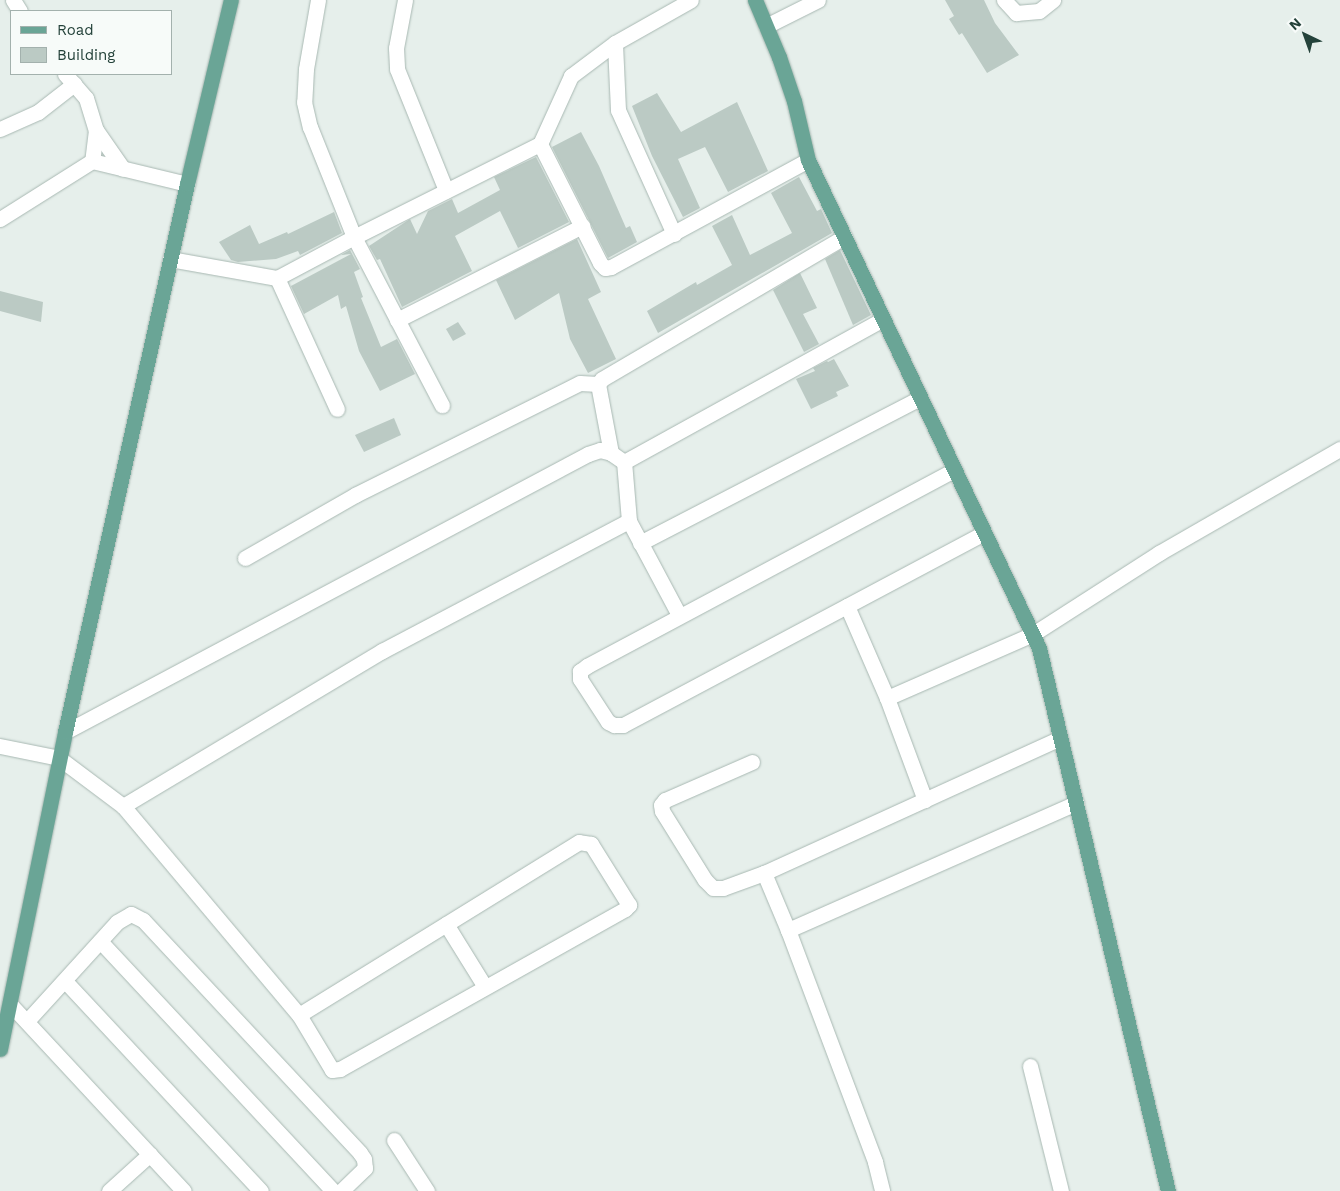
<!DOCTYPE html>
<html>
<head>
<meta charset="utf-8">
<style>
  body { margin:0 }
  #map { position:relative; width:1340px; height:1191px; overflow:hidden; background:#e6efeb; font-family:"Work Sans",sans-serif }
  div>[style] { position:absolute }
  .building>* { inset:0; background:#bbcac4 }
  .roads { filter:drop-shadow(0 0 1px #a8b8b2) drop-shadow(0 0 1px #a8b8b2) }
  .minor>* { height:15px; margin:-7.5px; padding:0 7.5px; transform-origin:7.5px; border-radius:7.5px; background:#fff }
  .major>* { height:15px; margin:-7.5px; padding:0 7.5px; transform-origin:7.5px; border-radius:7.5px; background:#6aa596 }
  span { translate:-50% -50%; white-space:nowrap; text-align:center; line-height:1.15; -webkit-text-stroke:5px #f7fbf9; paint-order:stroke }
  .legend { position:absolute; left:10px; top:10px; width:162px; height:65px; box-sizing:border-box; background:#f7fbf9; border:1px solid #a3b1ad; margin:0; padding:6px 9px; list-style:none; font-size:15px; color:#24423a }
  .legend li { display:flex; align-items:center; gap:10px; height:25px }
  .legend b { width:25px; border:1px solid #a3b1ad }
  .north { position:absolute; left:1280px; top:10px; width:50px; height:50px; -webkit-text-stroke:4px #f7fbf9; paint-order:stroke; rotate:318deg; font-size:14px; font-weight:700; line-height:20px; text-align:center; color:#24423a }
  .north::after { content:''; display:block; margin:auto; width:18px; height:22px; background:#24423a; clip-path:polygon(50% 0,100% 100%,50% 72%,0 100%) }
</style>
</head>
<body>
<div id="map">
  <div class="building">
    <div style="clip-path:polygon(945px 0,984px 0,995px 23px,1019px 55px,987px 73px,962px 33px,959px 35px,949px 19px,954px 16px)"></div>
    <div style="clip-path:polygon(657px 93px,681px 132px,737px 102px,768px 171px,728px 192px,705px 147px,678px 159px,700px 208px,683px 217px,652px 156px,632px 106px)"></div>
    <div style="clip-path:polygon(581px 132px,599px 166px,626px 228px,630px 226px,637px 242px,608px 258px,552px 147px)"></div>
    <div style="clip-path:polygon(536px 157px,569px 222px,518px 248px,500px 211px,455px 236px,472px 271px,402px 307px,380px 259px,377px 260px,369px 246px,410px 219px,417px 234px,428px 211px,452px 199px,458px 213px,500px 190px,494px 177px)"></div>
    <div style="clip-path:polygon(799px 177px,817px 211px,821px 209px,832px 233px,658px 333px,647px 311px,696px 282px,697px 285px,732px 265px,712px 226px,732px 215px,750px 255px,792px 233px,771px 193px)"></div>
    <div style="clip-path:polygon(334px 212px,342px 233px,300px 255px,298px 251px,276px 259px,238px 262px,231px 260px,219px 242px,250px 225px,259px 244px,287px 232px,288px 234px)"></div>
    <div style="clip-path:polygon(577px 239px,601px 292px,588px 299px,616px 359px,588px 373px,570px 339px,559px 293px,515px 320px,496px 280px)"></div>
    <div style="clip-path:polygon(350px 250px,360px 269px,354px 272px,363px 297px,361px 298px,381px 347px,397px 339px,415px 374px,380px 391px,359px 351px,346px 306px,341px 309px,338px 295px,304px 314px,291px 286px,351px 254px,341px 255px)"></div>
    <div style="clip-path:polygon(840px 250px,871px 315px,853px 325px,825px 259px)"></div>
    <div style="clip-path:polygon(800px 273px,817px 308px,803px 314px,819px 344px,804px 352px,773px 290px)"></div>
    <div style="clip-path:polygon(0 291px,43px 302px,41px 322px,0 311px)"></div>
    <div style="clip-path:polygon(458px 322px,466px 334px,453px 341px,446px 329px)"></div>
    <div style="clip-path:polygon(834px 359px,849px 386px,836px 392px,838px 396px,811px 409px,796px 379px,815px 371px,813px 368px,827px 361px,828px 362px)"></div>
    <div style="clip-path:polygon(394px 418px,401px 435px,364px 452px,355px 435px)"></div>
  </div>
  <div class="roads">
    <div class="minor">
      <div style="left:13px;top:0;width:13px;rotate:58deg"></div>
      <div style="left:318px;top:0;width:70px;rotate:99.9deg"></div>
      <div style="left:306px;top:69px;width:33px;rotate:93deg"></div>
      <div style="left:304px;top:102px;width:26px;rotate:77deg"></div>
      <div style="left:310px;top:127px;width:118px;rotate:68.2deg"></div>
      <div style="left:354px;top:237px;width:190px;rotate:62.4deg"></div>
      <div style="left:405px;top:0;width:49px;rotate:100.6deg"></div>
      <div style="left:396px;top:48px;width:21px;rotate:87deg"></div>
      <div style="left:397px;top:69px;width:131px;rotate:68deg"></div>
      <div style="left:1004px;top:0;width:18px;rotate:47deg"></div>
      <div style="left:1016px;top:13px;width:23px;rotate:-5deg"></div>
      <div style="left:1039px;top:11px;width:18px;rotate:-38deg"></div>
      <div style="left:766px;top:26px;width:58px;rotate:-26.6deg"></div>
      <div style="left:65px;top:74px;width:32px;rotate:49deg"></div>
      <div style="left:86px;top:98px;width:34px;rotate:73deg"></div>
      <div style="left:96px;top:130px;width:31px;rotate:97deg"></div>
      <div style="left:0;top:129px;width:42px;rotate:-24.1deg"></div>
      <div style="left:38px;top:112px;width:46px;rotate:-37.9deg"></div>
      <div style="left:96px;top:130px;width:47px;rotate:55.3deg"></div>
      <div style="left:540px;top:144px;width:75px;rotate:-65.5deg"></div>
      <div style="left:571px;top:76px;width:55px;rotate:-36.9deg"></div>
      <div style="left:0;top:219px;width:109px;rotate:-32.2deg"></div>
      <div style="left:92px;top:161px;width:98px;rotate:13.6deg"></div>
      <div style="left:674px;top:234px;width:136px;rotate:-114.3deg"></div>
      <div style="left:618px;top:110px;width:67px;rotate:-92.6deg"></div>
      <div style="left:615px;top:43px;width:87px;rotate:-29.5deg"></div>
      <div style="left:170px;top:259px;width:109px;rotate:10.1deg"></div>
      <div style="left:277px;top:278px;width:87px;rotate:-28deg"></div>
      <div style="left:354px;top:237px;width:208px;rotate:-26.6deg"></div>
      <div style="left:540px;top:144px;width:133px;rotate:63.2deg"></div>
      <div style="left:600px;top:263px;width:7px;rotate:45deg"></div>
      <div style="left:605px;top:268px;width:6px;rotate:-9deg"></div>
      <div style="left:611px;top:267px;width:224px;rotate:-28.5deg"></div>
      <div style="left:277px;top:278px;width:144px;rotate:65.4deg"></div>
      <div style="left:397px;top:320px;width:208px;rotate:-26.9deg"></div>
      <div style="left:611px;top:453px;width:70px;rotate:-100.7deg"></div>
      <div style="left:598px;top:384px;width:6px;rotate:-51deg"></div>
      <div style="left:602px;top:379px;width:281px;rotate:-30.4deg"></div>
      <div style="left:954px;top:470px;width:416px;rotate:151.9deg"></div>
      <div style="left:587px;top:666px;width:9px;rotate:144deg"></div>
      <div style="left:580px;top:671px;width:8px;rotate:90deg"></div>
      <div style="left:580px;top:679px;width:51px;rotate:56.9deg"></div>
      <div style="left:608px;top:722px;width:7px;rotate:27deg"></div>
      <div style="left:614px;top:725px;width:9px"></div>
      <div style="left:623px;top:725px;width:409px;rotate:-28deg"></div>
      <div style="left:640px;top:543px;width:315px;rotate:-27.4deg"></div>
      <div style="left:245px;top:558px;width:127px;rotate:-29.8deg"></div>
      <div style="left:355px;top:495px;width:251px;rotate:-26.5deg"></div>
      <div style="left:580px;top:383px;width:18px;rotate:3deg"></div>
      <div style="left:847px;top:606px;width:100px;rotate:66.5deg"></div>
      <div style="left:887px;top:698px;width:109px;rotate:69.6deg"></div>
      <div style="left:679px;top:615px;width:106px;rotate:-118deg"></div>
      <div style="left:629px;top:521px;width:59px;rotate:-94.8deg"></div>
      <div style="left:624px;top:462px;width:296px;rotate:-28.9deg"></div>
      <div style="left:887px;top:698px;width:159px;rotate:-23.7deg"></div>
      <div style="left:1033px;top:634px;width:150px;rotate:-32.7deg"></div>
      <div style="left:1159px;top:553px;width:209px;rotate:-29.9deg"></div>
      <div style="left:65px;top:732px;width:592px;rotate:-27.99deg"></div>
      <div style="left:588px;top:454px;width:13px;rotate:-18deg"></div>
      <div style="left:600px;top:450px;width:11px;rotate:15deg"></div>
      <div style="left:611px;top:453px;width:16px;rotate:35deg"></div>
      <div style="left:0;top:746px;width:60px;rotate:11.5deg"></div>
      <div style="left:59px;top:758px;width:80px;rotate:36.9deg"></div>
      <div style="left:123px;top:806px;width:273px;rotate:49.9deg"></div>
      <div style="left:299px;top:1015px;width:64px;rotate:59deg"></div>
      <div style="left:332px;top:1070px;width:8px;rotate:-7deg"></div>
      <div style="left:340px;top:1069px;width:327px;rotate:-29.3deg"></div>
      <div style="left:625px;top:909px;width:6px;rotate:-45deg"></div>
      <div style="left:629px;top:905px;width:72px;rotate:-121.9deg"></div>
      <div style="left:591px;top:844px;width:12px;rotate:-171deg"></div>
      <div style="left:579px;top:842px;width:329px;rotate:148.3deg"></div>
      <div style="left:752px;top:762px;width:95px;rotate:156.4deg"></div>
      <div style="left:665px;top:800px;width:6px;rotate:129deg"></div>
      <div style="left:661px;top:805px;width:6px;rotate:81deg"></div>
      <div style="left:662px;top:811px;width:81px;rotate:58.1deg"></div>
      <div style="left:705px;top:880px;width:11px;rotate:45deg"></div>
      <div style="left:713px;top:888px;width:10px"></div>
      <div style="left:723px;top:888px;width:44px;rotate:-20.1deg"></div>
      <div style="left:764px;top:873px;width:325px;rotate:-24.5deg"></div>
      <div style="left:123px;top:806px;width:302px;rotate:-30.9deg"></div>
      <div style="left:382px;top:651px;width:279px;rotate:-27.8deg"></div>
      <div style="left:764px;top:873px;width:62px;rotate:67.2deg"></div>
      <div style="left:788px;top:930px;width:248px;rotate:69.4deg"></div>
      <div style="left:875px;top:1162px;width:30px;rotate:76deg"></div>
      <div style="left:446px;top:924px;width:74px;rotate:58.2deg"></div>
      <div style="left:788px;top:930px;width:315px;rotate:-23.8deg"></div>
      <div style="left:100px;top:941px;width:342px;rotate:47deg"></div>
      <div style="left:65px;top:981px;width:287px;rotate:47deg"></div>
      <div style="left:10px;top:1004px;width:255px;rotate:47.1deg"></div>
      <div style="left:27px;top:1021px;width:134px;rotate:-47.7deg"></div>
      <div style="left:117px;top:922px;width:16px;rotate:-30deg"></div>
      <div style="left:131px;top:914px;width:13px;rotate:27deg"></div>
      <div style="left:143px;top:920px;width:318px;rotate:47deg"></div>
      <div style="left:360px;top:1153px;width:7px;rotate:56deg"></div>
      <div style="left:364px;top:1159px;width:9px;rotate:84deg"></div>
      <div style="left:365px;top:1168px;width:33px;rotate:136deg"></div>
      <div style="left:1030px;top:1066px;width:129px;rotate:76.1deg"></div>
      <div style="left:394px;top:1140px;width:61px;rotate:57.1deg"></div>
      <div style="left:109px;top:1191px;width:55px;rotate:-42.1deg"></div>
    </div>
    <div class="major">
      <div style="left:755px;top:0;width:62px;rotate:67.2deg"></div>
      <div style="left:779px;top:57px;width:46px;rotate:71.2deg"></div>
      <div style="left:794px;top:101px;width:61px;rotate:76.7deg"></div>
      <div style="left:808px;top:160px;width:540px;rotate:64.67deg"></div>
      <div style="left:1039px;top:648px;width:558px;rotate:76.64deg"></div>
      <div style="left:0;top:1049px;width:324px;rotate:-78.4deg"></div>
      <div style="left:65px;top:732px;width:561px;rotate:-77.45deg"></div>
      <div style="left:187px;top:184px;width:189px;rotate:-76.6deg"></div>
    </div>
  </div>
  <ul class="legend">
  <li><b style="height:6px;background:#6aa596"></b>Road</li>
  <li><b style="height:14px;background:#bbcac4"></b>Building</li>
  </ul>
  <div class="north">N</div>
</div>
</body>
</html>
